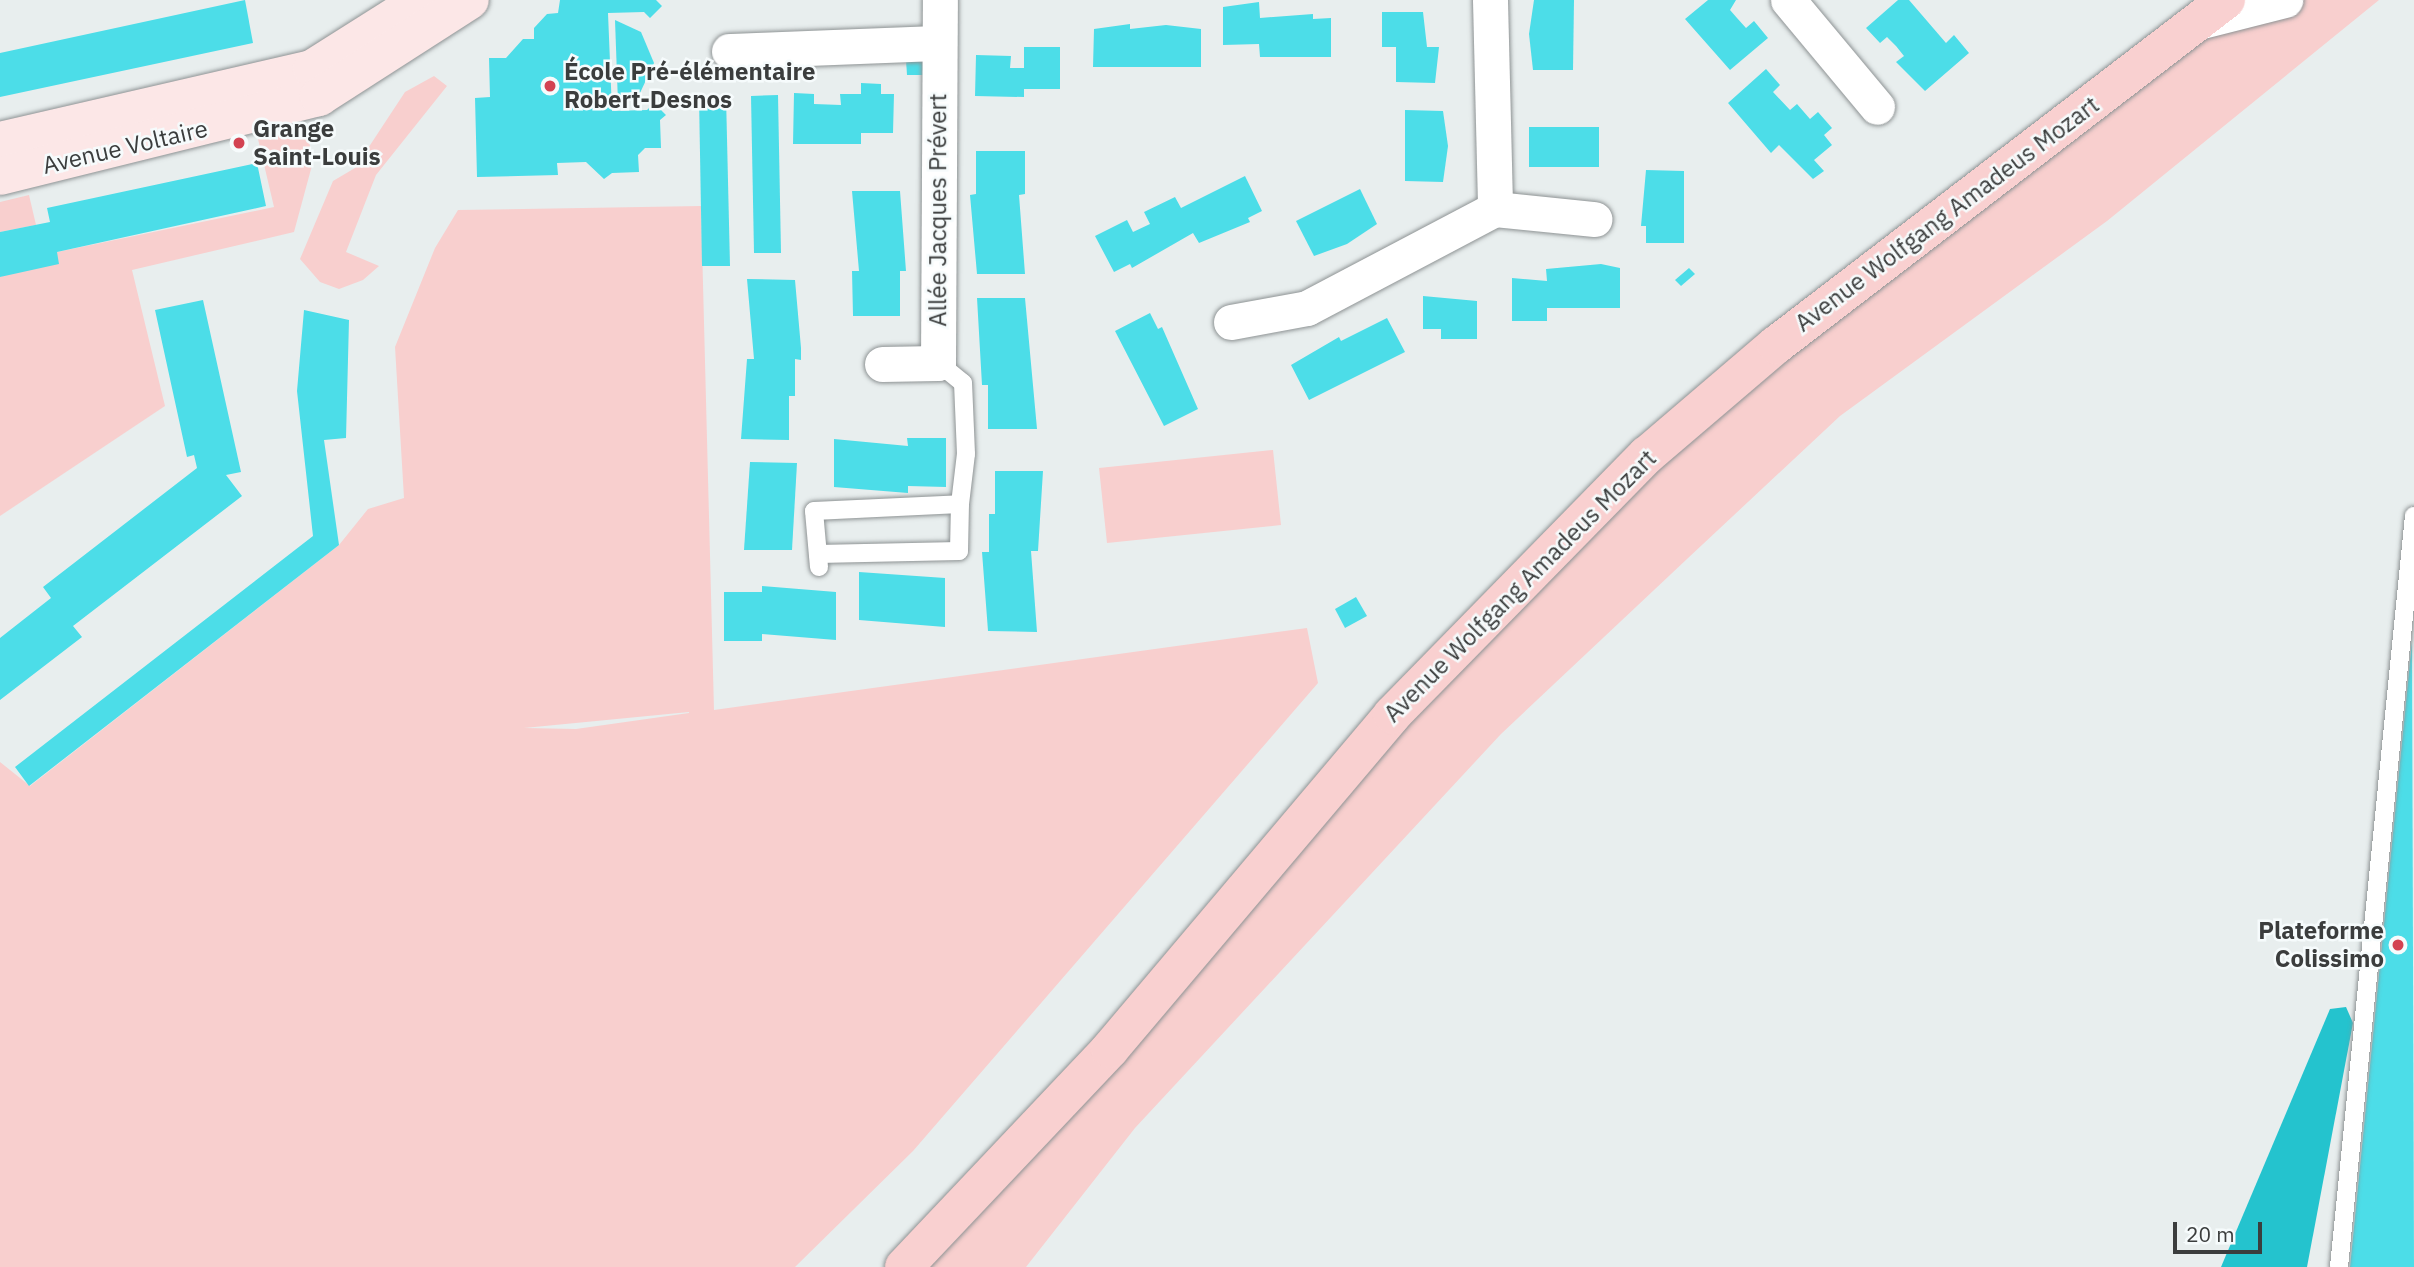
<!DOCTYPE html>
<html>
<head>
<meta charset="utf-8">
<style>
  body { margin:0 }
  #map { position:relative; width:2414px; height:1267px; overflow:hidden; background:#e8eeee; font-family:"IBM Plex Sans",sans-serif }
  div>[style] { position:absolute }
  .green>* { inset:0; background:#f8cfce }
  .water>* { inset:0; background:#24c3ce }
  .building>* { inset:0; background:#4cdde8 }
  .roads { filter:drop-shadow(0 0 2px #8e9394) drop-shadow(0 0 2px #8e9394) }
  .lane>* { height:18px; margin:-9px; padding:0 9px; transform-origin:9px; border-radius:9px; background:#fff }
  .street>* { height:35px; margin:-17.5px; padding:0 17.5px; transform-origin:17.5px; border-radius:17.5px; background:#fff }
  .secondary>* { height:38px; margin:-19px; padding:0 19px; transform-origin:19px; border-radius:19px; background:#fce7e7 }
  .primary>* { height:38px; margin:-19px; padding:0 19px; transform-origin:19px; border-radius:19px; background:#f9d0d0 }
  .dots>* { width:19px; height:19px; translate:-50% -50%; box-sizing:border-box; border:4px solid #f6fbfc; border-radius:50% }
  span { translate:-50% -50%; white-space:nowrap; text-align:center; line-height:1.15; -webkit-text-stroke:5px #f6fbfc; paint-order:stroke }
  .poi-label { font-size:24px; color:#3b3d3d; font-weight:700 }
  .left { translate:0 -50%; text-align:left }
  .right { translate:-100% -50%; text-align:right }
  .street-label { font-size:24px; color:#3b3d3d }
  .scale { position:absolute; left:2173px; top:1222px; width:89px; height:32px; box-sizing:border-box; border:4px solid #3b3d3d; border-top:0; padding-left:9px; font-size:21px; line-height:24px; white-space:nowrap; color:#3b3d3d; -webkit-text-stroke:5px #f6fbfc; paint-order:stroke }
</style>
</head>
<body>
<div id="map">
  <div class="green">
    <div style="clip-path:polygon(2264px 0,2379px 0,2107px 221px,1840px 416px,1687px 559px,1501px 734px,1135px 1128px,1026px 1267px,904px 1267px,1647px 455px,2198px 22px)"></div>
    <div style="clip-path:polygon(434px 76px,447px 86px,376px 175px,346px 252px,379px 266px,363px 280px,339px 289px,320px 282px,300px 259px,333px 181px,355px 168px,405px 92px)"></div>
    <div style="clip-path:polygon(286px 128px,307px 137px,314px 158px,294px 232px,132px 270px,165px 406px,0 516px,0 277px,57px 252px,274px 207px,258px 139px)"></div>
    <div style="clip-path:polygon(29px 195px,36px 225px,0 232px,0 202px)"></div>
    <div style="clip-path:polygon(evenodd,701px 206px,714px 710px,1307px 628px,1318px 683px,913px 1151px,795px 1267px,0 1267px,0 762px,30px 786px,339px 545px,368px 509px,404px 498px,395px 347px,435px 248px,458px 210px,701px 206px,689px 713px,576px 729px,524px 728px,689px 712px,689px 713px)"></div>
    <div style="clip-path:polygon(1273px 450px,1281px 525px,1107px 543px,1099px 468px)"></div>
  </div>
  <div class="water">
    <div style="clip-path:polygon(2346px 1007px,2353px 1023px,2307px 1267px,2221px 1267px,2330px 1009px)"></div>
  </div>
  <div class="building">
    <div style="clip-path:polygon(245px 0,253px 43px,0 97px,0 53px)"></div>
    <div style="clip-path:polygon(560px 0,656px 0,662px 6px,650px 18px,644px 12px,608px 13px,612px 111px,647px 110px,654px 103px,666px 115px,660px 120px,661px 148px,645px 148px,638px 155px,639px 172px,612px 173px,604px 179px,586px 162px,557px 163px,558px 175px,477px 177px,475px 98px,490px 97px,489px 58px,506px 58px,523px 39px,534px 39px,534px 28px,547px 14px,558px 13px)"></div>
    <div style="clip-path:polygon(1534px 0,1574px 0,1573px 70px,1533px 70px,1529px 34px)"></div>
    <div style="clip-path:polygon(1708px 0,1736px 0,1730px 10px,1737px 18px,1746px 28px,1754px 21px,1768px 38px,1730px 70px,1685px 19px)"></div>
    <div style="clip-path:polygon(1898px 0,1909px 0,1946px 43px,1954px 35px,1969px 53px,1925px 91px,1896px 62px,1904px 56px,1896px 46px,1887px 37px,1880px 43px,1866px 28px)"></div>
    <div style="clip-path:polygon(1259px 2px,1260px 18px,1313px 14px,1313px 19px,1331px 18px,1331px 57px,1260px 57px,1259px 44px,1223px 45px,1223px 7px)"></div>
    <div style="clip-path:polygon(1382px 12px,1423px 12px,1427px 47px,1439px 47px,1435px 83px,1396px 82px,1396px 47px,1382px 47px)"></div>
    <div style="clip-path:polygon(615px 20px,641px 32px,654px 63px,640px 93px,618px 103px)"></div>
    <div style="clip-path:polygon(1130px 24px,1130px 29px,1166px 25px,1201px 29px,1201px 67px,1093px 67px,1094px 29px)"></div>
    <div style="clip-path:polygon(1024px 47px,1060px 47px,1060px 89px,1024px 89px,1024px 97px,975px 96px,976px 55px,1011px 56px,1010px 68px,1024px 68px)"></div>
    <div style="clip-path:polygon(906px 60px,925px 60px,925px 75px,907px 75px)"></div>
    <div style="clip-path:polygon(1766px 69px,1780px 85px,1773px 92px,1790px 110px,1797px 104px,1810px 119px,1818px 112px,1832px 128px,1824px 135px,1832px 145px,1814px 160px,1824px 171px,1813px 179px,1779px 145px,1771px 153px,1728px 103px)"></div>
    <div style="clip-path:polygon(861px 83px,881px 84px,881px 94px,894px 94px,893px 133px,861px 133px,861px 144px,793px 144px,794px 93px,814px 94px,814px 104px,841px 105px,840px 94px,861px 94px)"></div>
    <div style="clip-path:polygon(778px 95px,781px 253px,754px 253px,751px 96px)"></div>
    <div style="clip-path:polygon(726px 96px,730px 266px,702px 266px,699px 97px)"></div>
    <div style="clip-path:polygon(1405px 110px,1443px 111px,1448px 146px,1443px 182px,1405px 181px)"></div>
    <div style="clip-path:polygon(1529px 127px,1599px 127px,1599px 167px,1529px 167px)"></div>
    <div style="clip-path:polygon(976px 151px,1025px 151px,1025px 194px,1019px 195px,1025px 274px,977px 274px,970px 195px,976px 194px)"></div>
    <div style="clip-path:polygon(257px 163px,266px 206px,57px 252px,59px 264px,0 277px,0 232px,50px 222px,47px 208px)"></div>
    <div style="clip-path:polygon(1646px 170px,1684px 171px,1684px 243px,1646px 243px,1646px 226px,1641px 226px)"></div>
    <div style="clip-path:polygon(1245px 176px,1262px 211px,1248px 218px,1250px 222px,1199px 243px,1193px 233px,1132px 268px,1130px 264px,1114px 272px,1095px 236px,1127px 220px,1133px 232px,1150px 224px,1144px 212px,1175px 197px,1181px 208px)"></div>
    <div style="clip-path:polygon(1360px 189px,1377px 224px,1347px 244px,1314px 256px,1296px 221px)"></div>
    <div style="clip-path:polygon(852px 191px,900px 191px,906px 271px,900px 271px,900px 316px,853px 316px,852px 271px,859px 271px)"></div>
    <div style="clip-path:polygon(1601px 264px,1620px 268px,1620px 308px,1547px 308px,1547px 321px,1512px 321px,1512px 278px,1547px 281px,1546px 269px)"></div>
    <div style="clip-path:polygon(1689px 268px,1695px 274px,1681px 286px,1675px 280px)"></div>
    <div style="clip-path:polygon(747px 279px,795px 280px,801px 348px,801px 360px,795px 359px,795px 396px,789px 396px,789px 440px,741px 439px,747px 359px,754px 359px)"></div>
    <div style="clip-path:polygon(1423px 296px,1477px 301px,1477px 339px,1441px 339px,1441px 329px,1423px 329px)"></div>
    <div style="clip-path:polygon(977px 298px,1025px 298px,1037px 429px,988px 429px,988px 385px,982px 385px)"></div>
    <div style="clip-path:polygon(203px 300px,241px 472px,226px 475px,242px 496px,73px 626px,82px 637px,0 700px,0 638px,51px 598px,43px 587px,197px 468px,194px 455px,187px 457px,155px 310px)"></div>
    <div style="clip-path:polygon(304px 310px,349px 320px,346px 438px,324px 440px,339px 545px,29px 786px,15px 767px,313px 536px,297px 391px)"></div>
    <div style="clip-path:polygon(1150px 313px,1158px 329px,1162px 327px,1198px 409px,1164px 426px,1115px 331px)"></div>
    <div style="clip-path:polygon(1387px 318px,1405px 352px,1309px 400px,1291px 365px,1339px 337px,1341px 341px)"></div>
    <div style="clip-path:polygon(907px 438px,946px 438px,946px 487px,908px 486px,908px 493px,834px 487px,834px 439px,908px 446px)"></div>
    <div style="clip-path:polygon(750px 462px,797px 463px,792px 550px,744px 550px)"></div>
    <div style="clip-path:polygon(995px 471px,1043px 471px,1038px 551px,1031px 551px,1037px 632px,988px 631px,982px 552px,989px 552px,989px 514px,995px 514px)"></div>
    <div style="clip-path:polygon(859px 572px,945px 578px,945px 627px,859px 620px)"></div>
    <div style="clip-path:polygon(762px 586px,836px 592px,836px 640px,762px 634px,762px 641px,724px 641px,724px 592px,762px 592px)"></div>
    <div style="clip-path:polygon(1356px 597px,1367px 616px,1345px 628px,1335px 609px)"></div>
    <div style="clip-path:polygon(2412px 641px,2414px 1267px,2350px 1267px)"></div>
  </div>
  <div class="roads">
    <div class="lane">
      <div style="left:818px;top:554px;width:141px;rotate:-1.2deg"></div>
      <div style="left:959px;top:551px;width:47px;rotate:-88.8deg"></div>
      <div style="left:819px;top:567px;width:56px;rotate:-95.1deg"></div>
      <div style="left:814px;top:511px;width:146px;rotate:-2.7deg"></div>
      <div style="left:960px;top:504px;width:50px;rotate:-83.2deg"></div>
      <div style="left:966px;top:454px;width:71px;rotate:-92.4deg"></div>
      <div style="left:963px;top:383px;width:32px;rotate:-141deg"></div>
      <div style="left:2339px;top:1267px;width:755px;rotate:-84.3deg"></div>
    </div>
    <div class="street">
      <div style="left:1490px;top:0;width:209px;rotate:88.6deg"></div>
      <div style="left:1788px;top:0;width:139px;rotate:50.2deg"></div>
      <div style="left:2198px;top:22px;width:90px;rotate:-14.2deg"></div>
      <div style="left:729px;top:51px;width:209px;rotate:-2.2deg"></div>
      <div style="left:1231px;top:322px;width:77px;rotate:-10.4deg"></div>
      <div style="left:1307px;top:308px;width:212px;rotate:-27.8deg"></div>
      <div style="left:1495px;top:209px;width:100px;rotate:5.8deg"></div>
      <div style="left:882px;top:364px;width:56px;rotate:-1deg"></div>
      <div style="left:938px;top:363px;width:363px;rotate:-89.7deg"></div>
    </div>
    <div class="secondary">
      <div style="left:0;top:141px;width:320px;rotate:-13deg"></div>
      <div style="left:312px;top:69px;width:129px;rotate:-32.3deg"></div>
      <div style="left:0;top:176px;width:329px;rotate:-13.9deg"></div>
      <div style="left:319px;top:97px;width:179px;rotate:-32.7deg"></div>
    </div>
    <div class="primary">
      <div style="left:904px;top:1267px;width:300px;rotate:-46.6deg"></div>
      <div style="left:1110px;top:1049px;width:437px;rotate:-49.8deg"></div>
      <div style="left:1392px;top:715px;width:364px;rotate:-45.6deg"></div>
      <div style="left:1647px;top:455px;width:170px;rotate:-40.5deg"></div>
      <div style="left:1776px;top:345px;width:567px;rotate:-37.48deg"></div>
    </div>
  </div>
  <div class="dots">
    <div style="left:550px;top:86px;background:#d34352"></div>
    <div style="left:239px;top:143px;background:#d34352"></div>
    <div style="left:2398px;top:945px;background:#d34352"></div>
  </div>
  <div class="poi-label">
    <span class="left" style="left:564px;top:86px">École Pré-élémentaire<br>Robert-Desnos</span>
    <span class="left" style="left:253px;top:143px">Grange<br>Saint-Louis</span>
    <span class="right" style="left:2384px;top:945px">Plateforme<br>Colissimo</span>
  </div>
  <div class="street-label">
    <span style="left:125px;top:147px;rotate:-13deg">Avenue Voltaire</span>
    <span style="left:938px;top:210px;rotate:-90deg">Allée Jacques Prévert</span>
    <span style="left:1947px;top:214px;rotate:-37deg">Avenue Wolfgang Amadeus Mozart</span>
    <span style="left:1520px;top:586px;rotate:-45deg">Avenue Wolfgang Amadeus Mozart</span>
  </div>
  <div class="scale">20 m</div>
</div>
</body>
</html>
